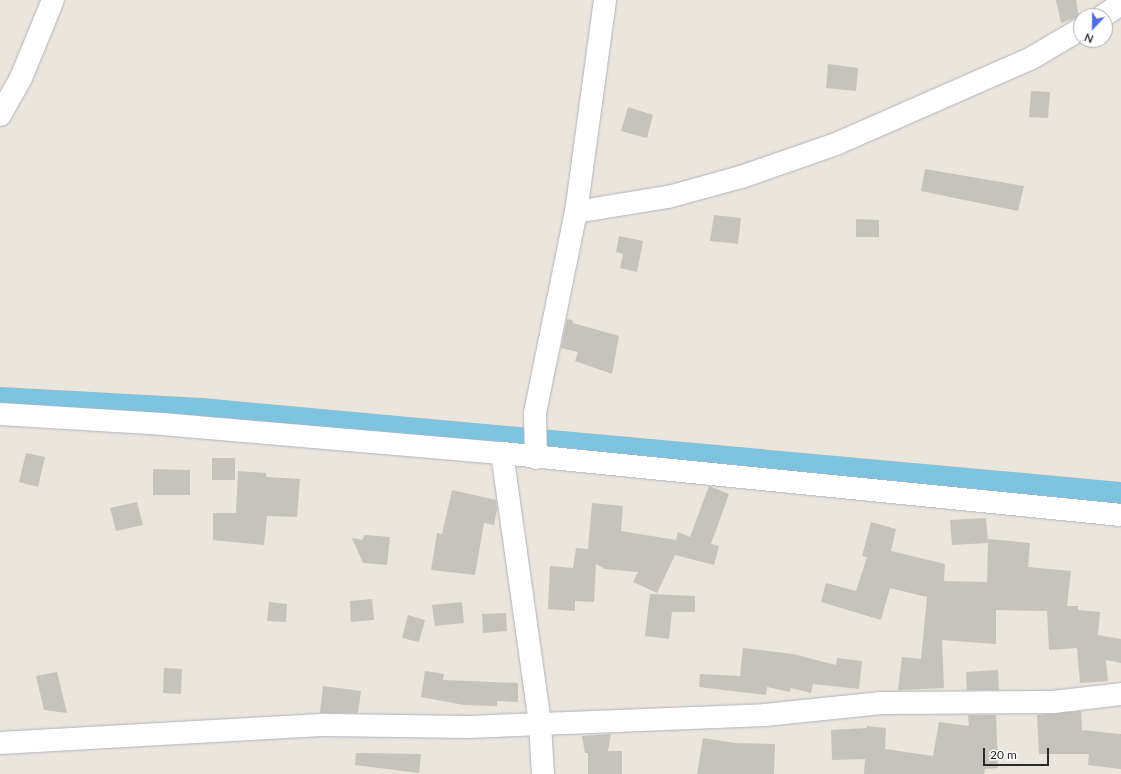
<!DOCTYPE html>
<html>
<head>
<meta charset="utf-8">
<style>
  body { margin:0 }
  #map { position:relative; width:1121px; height:774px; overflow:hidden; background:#eae5dd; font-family:Lato,sans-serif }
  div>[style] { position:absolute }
  .canal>* { height:23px; margin:-11.5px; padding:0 11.5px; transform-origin:11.5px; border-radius:11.5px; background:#7dc4e0 }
  .building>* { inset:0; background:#c6c3bc }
  .roads { filter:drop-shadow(0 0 1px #b1b3bc) drop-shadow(0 0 1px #b1b3bc) }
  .minor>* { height:22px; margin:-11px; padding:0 11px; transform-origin:11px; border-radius:11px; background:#fff }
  span { translate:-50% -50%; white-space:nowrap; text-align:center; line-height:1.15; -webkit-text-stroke:4px #fff; paint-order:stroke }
  .north { position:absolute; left:1073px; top:8px; width:40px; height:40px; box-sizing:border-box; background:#fff; border:1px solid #aaa; border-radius:50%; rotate:202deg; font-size:11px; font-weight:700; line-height:16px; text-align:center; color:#2a2a2a }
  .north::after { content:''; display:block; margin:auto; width:14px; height:18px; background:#506ae4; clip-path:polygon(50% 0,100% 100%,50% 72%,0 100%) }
  .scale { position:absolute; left:983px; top:748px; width:66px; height:18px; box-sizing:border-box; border:2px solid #2a2a2a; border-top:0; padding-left:5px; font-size:12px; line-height:14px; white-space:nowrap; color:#2a2a2a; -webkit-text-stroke:3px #fff; paint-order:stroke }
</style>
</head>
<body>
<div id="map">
  <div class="canal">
    <div style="left:0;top:398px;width:201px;rotate:3.1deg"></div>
    <div style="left:201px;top:409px;width:924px;rotate:5.22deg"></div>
  </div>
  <div class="building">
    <div style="clip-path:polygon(1056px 0,1076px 0,1079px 17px,1061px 23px)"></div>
    <div style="clip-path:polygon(828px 64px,858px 68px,856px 91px,826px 88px)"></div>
    <div style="clip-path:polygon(1031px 91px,1050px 92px,1048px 118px,1029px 117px)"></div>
    <div style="clip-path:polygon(628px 107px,653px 115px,647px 138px,621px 131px)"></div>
    <div style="clip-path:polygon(925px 169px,1024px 186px,1018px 211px,921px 191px)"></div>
    <div style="clip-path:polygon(714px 215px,741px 218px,738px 244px,710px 241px)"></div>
    <div style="clip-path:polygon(856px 219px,879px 220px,879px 237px,856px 237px)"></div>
    <div style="clip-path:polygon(619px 236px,643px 241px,637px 272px,620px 268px,623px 254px,616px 252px)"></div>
    <div style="clip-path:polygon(567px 319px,572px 320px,573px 323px,619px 336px,612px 374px,575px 361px,578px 352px,561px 348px)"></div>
    <div style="clip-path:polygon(26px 453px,45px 457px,38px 487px,19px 482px)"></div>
    <div style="clip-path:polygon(212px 458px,235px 458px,235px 480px,212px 480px)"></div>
    <div style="clip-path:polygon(153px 469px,190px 470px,190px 495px,153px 495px)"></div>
    <div style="clip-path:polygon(238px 471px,266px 473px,266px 477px,300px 479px,297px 517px,267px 516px,264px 545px,213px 540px,213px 513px,236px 513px)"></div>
    <div style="clip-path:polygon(709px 486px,729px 494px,711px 544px,719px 546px,714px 565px,675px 555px,657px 593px,633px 582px,638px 572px,605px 569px,596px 564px,594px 602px,575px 601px,575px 611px,548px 609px,550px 566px,573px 568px,576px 548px,588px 549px,592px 503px,623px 506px,621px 531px,676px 540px,678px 532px,690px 537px)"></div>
    <div style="clip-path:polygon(452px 490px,496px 500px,497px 509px,494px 525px,484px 523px,475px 575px,431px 570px,437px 533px,442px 534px)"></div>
    <div style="clip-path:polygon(137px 502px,143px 525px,116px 531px,110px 508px)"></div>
    <div style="clip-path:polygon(986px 518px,988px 542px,988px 539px,1030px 543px,1028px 567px,1071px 571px,1067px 606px,1078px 606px,1078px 610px,1100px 612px,1098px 635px,1121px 639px,1121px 663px,1106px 660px,1108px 681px,1080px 683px,1077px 648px,1049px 650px,1047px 611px,996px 610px,996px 644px,942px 640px,944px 688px,898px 690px,902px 657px,921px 659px,927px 597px,890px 588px,881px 620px,821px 602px,826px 583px,856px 591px,867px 557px,862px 556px,871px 522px,896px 529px,891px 551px,945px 564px,944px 581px,987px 582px,988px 543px,952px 545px,950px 520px)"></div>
    <div style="clip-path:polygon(365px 535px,390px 537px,387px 565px,363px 563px,352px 538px,362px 540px)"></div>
    <div style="clip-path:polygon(650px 594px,695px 596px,695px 612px,672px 612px,669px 639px,645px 636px)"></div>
    <div style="clip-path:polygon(372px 599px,374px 620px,351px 622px,350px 601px)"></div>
    <div style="clip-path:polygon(269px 602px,287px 604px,286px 622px,267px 621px)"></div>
    <div style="clip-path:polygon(462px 602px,464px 623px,435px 626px,432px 605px)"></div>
    <div style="clip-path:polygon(506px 613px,507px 631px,483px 633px,482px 614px)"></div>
    <div style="clip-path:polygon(408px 615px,425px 620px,419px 642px,402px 638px)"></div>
    <div style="clip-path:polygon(743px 648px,793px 654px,836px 665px,837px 658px,862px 661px,859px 689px,813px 684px,811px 693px,791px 688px,790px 692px,767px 687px,766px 695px,699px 687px,700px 674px,740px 676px)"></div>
    <div style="clip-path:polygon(164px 668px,182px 669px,181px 694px,163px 693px)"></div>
    <div style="clip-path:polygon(998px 670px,999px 690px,967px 690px,966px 672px)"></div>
    <div style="clip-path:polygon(425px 671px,444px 674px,443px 680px,518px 683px,518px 702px,497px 701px,497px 706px,464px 705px,421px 697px)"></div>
    <div style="clip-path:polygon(57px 672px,67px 713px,44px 710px,36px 676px)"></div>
    <div style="clip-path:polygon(323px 686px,361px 691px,358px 713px,320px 713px)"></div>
    <div style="clip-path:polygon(1081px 711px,1082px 730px,1121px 734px,1121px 769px,1088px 765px,1089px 754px,1039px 754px,1037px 715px)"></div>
    <div style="clip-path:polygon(968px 715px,996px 715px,998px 768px,985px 769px,984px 774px,864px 774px,865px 759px,832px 760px,831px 730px,867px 728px,867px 726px,886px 728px,885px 749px,933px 756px,939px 722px,969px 726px)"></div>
    <div style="clip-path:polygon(611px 734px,608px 751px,622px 751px,622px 774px,588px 774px,588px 753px,585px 753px,582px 736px)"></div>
    <div style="clip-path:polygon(703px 738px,735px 743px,775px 744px,774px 774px,697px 774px)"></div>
    <div style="clip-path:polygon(356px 753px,421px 754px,419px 773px,355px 765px)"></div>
  </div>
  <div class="roads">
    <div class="minor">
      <div style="left:1103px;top:16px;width:22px;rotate:-34deg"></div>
      <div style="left:0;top:115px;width:43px;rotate:-60.4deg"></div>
      <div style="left:21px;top:78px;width:84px;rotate:-67.7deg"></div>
      <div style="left:576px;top:212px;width:93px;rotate:-9.3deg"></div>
      <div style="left:668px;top:197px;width:76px;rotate:-15.3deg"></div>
      <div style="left:741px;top:177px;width:101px;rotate:-19.2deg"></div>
      <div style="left:836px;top:144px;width:212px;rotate:-23.7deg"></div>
      <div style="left:1030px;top:59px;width:59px;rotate:-30.5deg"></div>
      <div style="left:0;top:414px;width:162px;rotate:3.5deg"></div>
      <div style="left:162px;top:424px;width:341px;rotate:4.9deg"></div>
      <div style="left:502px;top:453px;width:274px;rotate:82deg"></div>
      <div style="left:540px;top:724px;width:50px;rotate:86.6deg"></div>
      <div style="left:502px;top:453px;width:622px;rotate:5.72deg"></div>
      <div style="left:536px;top:458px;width:45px;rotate:-91.3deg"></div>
      <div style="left:535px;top:413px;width:205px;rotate:-78.5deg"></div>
      <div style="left:576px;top:212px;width:214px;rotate:-82.2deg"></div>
      <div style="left:0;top:743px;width:326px;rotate:-3.2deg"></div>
      <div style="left:326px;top:725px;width:143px;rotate:0.8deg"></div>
      <div style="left:469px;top:727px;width:296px;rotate:-2.3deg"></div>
      <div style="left:765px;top:715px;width:117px;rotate:-5.9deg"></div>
      <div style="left:881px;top:703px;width:172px;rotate:-0.3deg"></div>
      <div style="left:1053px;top:702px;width:68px;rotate:-6.7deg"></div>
    </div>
  </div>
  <div class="north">N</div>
  <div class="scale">20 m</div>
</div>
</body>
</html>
